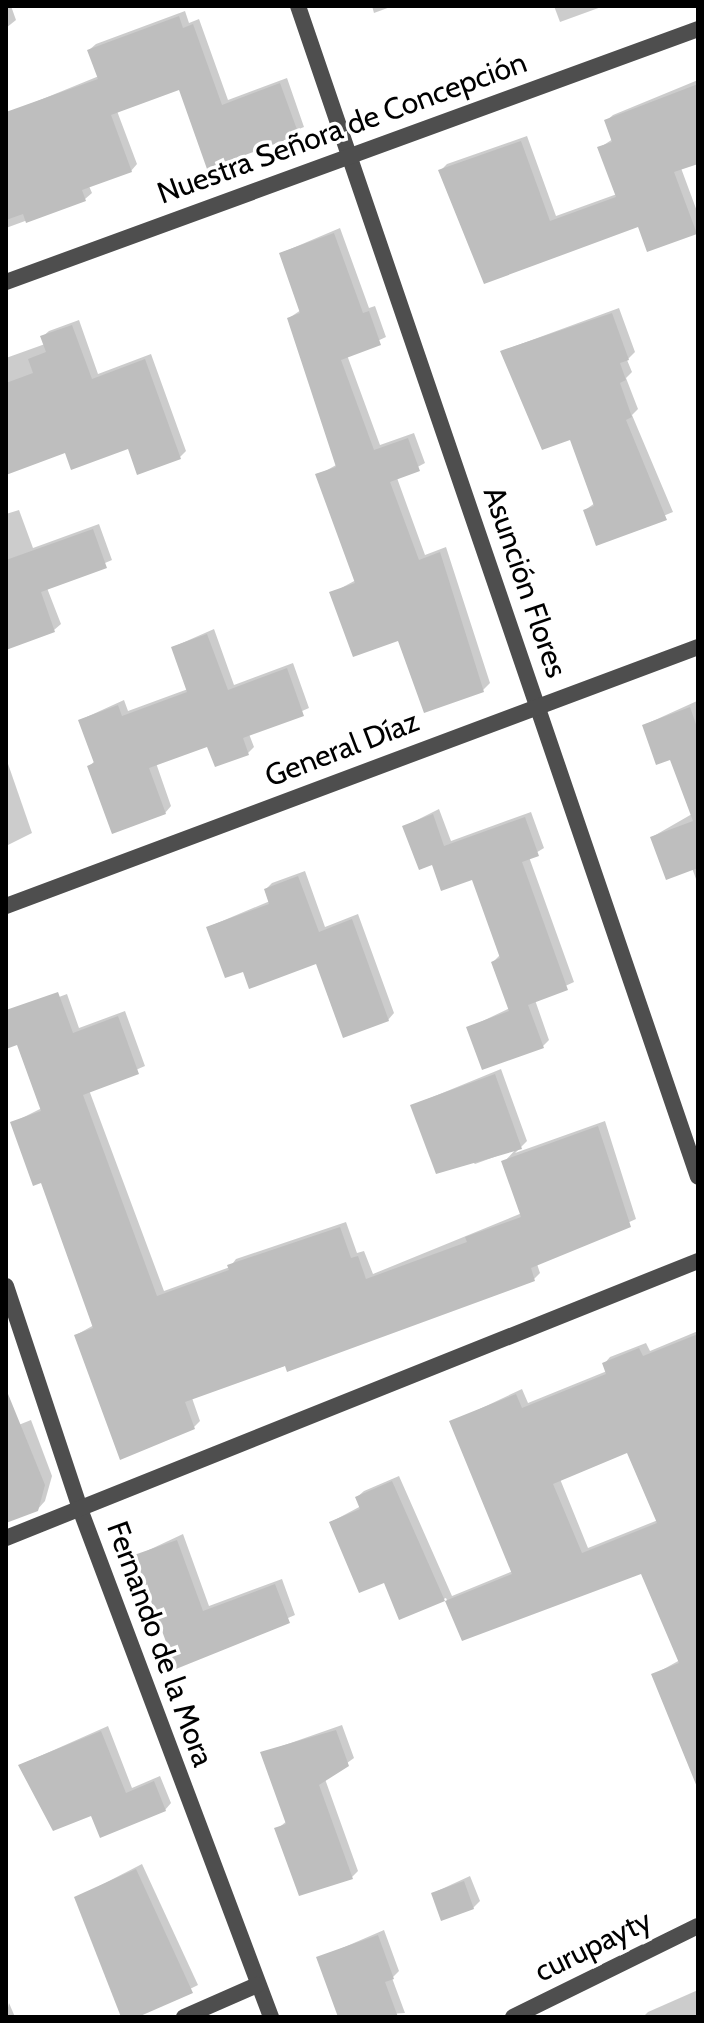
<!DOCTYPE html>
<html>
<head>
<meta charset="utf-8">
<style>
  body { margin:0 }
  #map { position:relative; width:704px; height:2023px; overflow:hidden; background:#fff; font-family:Cabin,sans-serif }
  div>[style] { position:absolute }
  .shadow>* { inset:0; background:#0003 }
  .building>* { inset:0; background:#bebebe }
  .street>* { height:16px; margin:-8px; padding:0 8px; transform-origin:8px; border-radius:8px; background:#4e4e4e }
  span { translate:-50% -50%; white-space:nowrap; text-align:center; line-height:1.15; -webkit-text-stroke:7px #fff; paint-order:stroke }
  .street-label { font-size:30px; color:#000 }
  .frame { position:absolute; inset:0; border:8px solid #000; pointer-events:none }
</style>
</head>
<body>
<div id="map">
  <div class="shadow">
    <div style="clip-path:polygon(6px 6px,11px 6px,16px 20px,6px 28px)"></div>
    <div style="clip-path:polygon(372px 6px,393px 6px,374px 13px)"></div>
    <div style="clip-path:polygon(554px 6px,604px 6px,560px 22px)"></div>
    <div style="clip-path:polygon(185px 11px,189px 23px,199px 19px,228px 100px,287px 78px,304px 127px,209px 166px,180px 88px,117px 111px,137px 164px,131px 171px,89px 186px,92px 193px,85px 199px,6px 228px,6px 128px,23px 107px,99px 76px,89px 50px,96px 44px)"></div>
    <div style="clip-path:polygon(698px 80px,698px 162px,681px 168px,698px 214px,696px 232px,639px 225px,485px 281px,441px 170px,447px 164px,527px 136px,556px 216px,617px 194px,599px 148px,613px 139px,606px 121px,613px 115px)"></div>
    <div style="clip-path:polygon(340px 228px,369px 308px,375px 306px,386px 337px,347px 355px,380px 445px,414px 433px,425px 463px,397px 478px,425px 555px,446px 547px,490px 683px,483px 690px,332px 593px,356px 580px,318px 475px,338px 464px,289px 318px,301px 310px,281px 253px)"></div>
    <div style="clip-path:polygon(619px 308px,635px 352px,627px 360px,632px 372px,626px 378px,638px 409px,632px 415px,673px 512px,597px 543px,585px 510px,595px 503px,571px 437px,502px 351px)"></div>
    <div style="clip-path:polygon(79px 320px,98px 374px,151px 354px,186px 451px,180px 457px,129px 447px,66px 450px,6px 472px,6px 358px,45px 344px,42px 337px,49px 331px)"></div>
    <div style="clip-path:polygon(19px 510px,33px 548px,99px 524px,112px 560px,47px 588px,61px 624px,54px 630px,6px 640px,6px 514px)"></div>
    <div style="clip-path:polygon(214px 629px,234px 685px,293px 663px,309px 708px,249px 734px,254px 747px,248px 753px,208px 744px,156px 763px,171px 806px,165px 813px,89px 766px,95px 761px,80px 720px,124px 700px,128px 711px,188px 689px,173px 647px)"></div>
    <div style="clip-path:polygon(697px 701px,698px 878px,696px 879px,692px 868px,652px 837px,692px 814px,672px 758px,644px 725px)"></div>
    <div style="clip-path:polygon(6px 758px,32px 833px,6px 846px)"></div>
    <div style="clip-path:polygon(439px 809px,451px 841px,531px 812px,544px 848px,529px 857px,574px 982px,535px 1000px,549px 1040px,543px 1046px,468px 1028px,510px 1008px,493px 962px,501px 954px,473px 877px,433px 862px,405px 826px)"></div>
    <div style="clip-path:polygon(305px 871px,325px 927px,358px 914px,394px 1013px,388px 1020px,317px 962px,244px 969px,208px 927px,270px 901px,266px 889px,272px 883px)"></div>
    <div style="clip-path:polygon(67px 994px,79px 1028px,125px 1011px,145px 1066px,89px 1090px,164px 1291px,230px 1267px,236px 1259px,346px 1222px,357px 1253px,364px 1251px,373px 1274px,522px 1213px,504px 1162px,516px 1149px,475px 1164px,413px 1105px,501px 1069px,527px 1141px,515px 1153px,605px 1121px,636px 1219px,537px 1264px,540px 1273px,534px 1279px,192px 1398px,200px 1421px,194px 1427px,76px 1335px,94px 1325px,42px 1181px,12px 1123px,42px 1108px,16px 1013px)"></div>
    <div style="clip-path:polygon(evenodd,698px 1331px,698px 1738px,653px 1675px,680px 1660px,641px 1571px,463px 1638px,446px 1598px,400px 1618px,385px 1580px,331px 1522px,361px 1506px,357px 1497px,364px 1491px,399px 1476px,452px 1596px,513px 1571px,452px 1422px,522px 1389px,528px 1403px,607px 1371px,604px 1364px,610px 1357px,646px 1343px,650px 1351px,698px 1331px,628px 1450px,658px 1520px,588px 1548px,560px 1479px,628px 1450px)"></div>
    <div style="clip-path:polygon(31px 1420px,52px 1476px,45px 1501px,37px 1510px,6px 1521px,6px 1430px)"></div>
    <div style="clip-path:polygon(183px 1534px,209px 1606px,282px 1579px,295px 1615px,177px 1666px,136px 1556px)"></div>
    <div style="clip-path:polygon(342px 1725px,354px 1758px,325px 1779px,358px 1871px,352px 1877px,277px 1829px,287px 1821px,262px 1753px)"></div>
    <div style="clip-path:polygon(108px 1726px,132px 1788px,160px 1776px,171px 1803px,165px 1810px,92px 1813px,20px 1765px)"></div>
    <div style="clip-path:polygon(142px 1864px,198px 1985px,133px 2017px,123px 2017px,76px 1898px)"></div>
    <div style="clip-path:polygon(470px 1876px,480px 1901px,473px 1908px,433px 1893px)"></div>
    <div style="clip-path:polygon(384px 1930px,399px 1971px,392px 1978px,405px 2013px,340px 2017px,319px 1958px)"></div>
    <div style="clip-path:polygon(698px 1990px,698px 2017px,643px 2017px,648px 2012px)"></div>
    <div style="clip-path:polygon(9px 2003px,15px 2017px,6px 2017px)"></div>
  </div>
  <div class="building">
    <div style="clip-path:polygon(179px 16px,183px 28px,193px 24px,222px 105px,280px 83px,299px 135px,207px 169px,179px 90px,111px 115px,132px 172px,82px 190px,86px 201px,26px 223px,23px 214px,6px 220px,6px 112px,98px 79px,87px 50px)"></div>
    <div style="clip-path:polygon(698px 84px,698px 164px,674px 172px,697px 234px,647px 252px,638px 227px,484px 284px,438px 170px,521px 141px,550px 221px,616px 197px,597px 147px,612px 142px,604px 120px)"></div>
    <div style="clip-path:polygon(334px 233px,363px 313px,369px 311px,381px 345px,341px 360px,374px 450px,408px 438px,420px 471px,390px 482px,419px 560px,440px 552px,484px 692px,424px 713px,398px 641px,353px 657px,329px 592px,355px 583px,315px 474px,336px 467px,287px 318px,300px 313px,279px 253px)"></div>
    <div style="clip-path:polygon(612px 313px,629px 360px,620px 363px,626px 380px,620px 383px,632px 417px,626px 420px,667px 520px,596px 546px,583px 510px,594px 506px,570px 440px,542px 450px,500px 351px)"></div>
    <div style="clip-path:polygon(72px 325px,92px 379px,145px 359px,181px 459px,137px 475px,128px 449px,71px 470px,65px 453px,6px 475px,6px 383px,33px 373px,28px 359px,46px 352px,40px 336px)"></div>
    <div style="clip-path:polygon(93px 529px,107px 568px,41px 592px,55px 632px,6px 650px,6px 560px)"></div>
    <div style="clip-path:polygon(207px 634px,228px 690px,287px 668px,304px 716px,243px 738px,249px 755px,215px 767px,207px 747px,149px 768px,166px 814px,112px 834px,87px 766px,94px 763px,78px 720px,118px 705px,122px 716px,187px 692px,171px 647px)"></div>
    <div style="clip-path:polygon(690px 707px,698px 730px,698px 868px,666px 880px,650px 837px,693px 821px,670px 760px,656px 765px,642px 725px)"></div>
    <div style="clip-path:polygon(433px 814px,444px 846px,525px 817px,539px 856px,522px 862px,568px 990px,528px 1005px,544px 1048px,482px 1070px,466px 1027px,509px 1011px,491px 962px,500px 958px,472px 880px,441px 891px,432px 865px,419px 870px,402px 826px)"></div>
    <div style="clip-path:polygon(298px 876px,319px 932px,352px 919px,389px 1021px,343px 1038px,316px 964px,249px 989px,243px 972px,225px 978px,206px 927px,269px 904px,264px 889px)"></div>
    <div style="clip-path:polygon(58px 992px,73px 1033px,118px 1016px,139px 1074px,83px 1095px,157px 1296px,229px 1270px,227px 1265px,340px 1227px,351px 1258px,358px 1256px,366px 1279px,467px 1242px,465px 1237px,521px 1217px,501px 1161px,598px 1126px,631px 1227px,531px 1268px,535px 1281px,287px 1372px,285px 1366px,185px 1402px,195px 1429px,120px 1460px,74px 1335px,93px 1328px,41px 1183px,33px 1186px,10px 1122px,41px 1111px,17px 1045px,6px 1049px,6px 1010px)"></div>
    <div style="clip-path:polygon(495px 1074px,522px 1149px,436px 1174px,410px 1105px)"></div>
    <div style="clip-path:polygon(evenodd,698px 1334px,698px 1787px,697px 1787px,651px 1674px,679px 1663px,641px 1574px,462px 1641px,445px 1601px,512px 1574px,449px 1421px,516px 1394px,522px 1408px,606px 1374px,602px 1363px,639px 1348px,643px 1356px,698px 1334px,627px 1453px,657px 1523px,582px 1553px,553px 1484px,627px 1453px)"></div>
    <div style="clip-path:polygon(6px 1389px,45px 1485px,38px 1511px,6px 1523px)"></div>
    <div style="clip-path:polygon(392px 1481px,445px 1601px,399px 1620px,384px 1583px,359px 1593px,329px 1522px,360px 1509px,355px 1497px)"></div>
    <div style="clip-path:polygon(177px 1540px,203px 1611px,275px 1584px,290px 1623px,176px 1669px,134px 1555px)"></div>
    <div style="clip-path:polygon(336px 1730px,349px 1766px,319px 1785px,353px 1879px,299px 1896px,274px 1828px,286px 1824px,260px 1752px)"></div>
    <div style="clip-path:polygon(101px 1731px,126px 1793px,154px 1781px,166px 1811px,100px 1838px,91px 1816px,53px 1831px,18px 1765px)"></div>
    <div style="clip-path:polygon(136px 1869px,193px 1993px,138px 2017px,121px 2017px,74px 1897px)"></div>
    <div style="clip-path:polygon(464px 1881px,474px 1909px,441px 1921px,431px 1893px)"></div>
    <div style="clip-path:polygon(378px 1935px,394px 1979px,385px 1982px,398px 2017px,338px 2017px,316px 1957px)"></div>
  </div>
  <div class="street">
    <div style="left:298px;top:6px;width:1237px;rotate:71.14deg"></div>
    <div style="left:6px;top:282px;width:737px;rotate:-20.08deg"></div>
    <div style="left:6px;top:906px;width:739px;rotate:-20.52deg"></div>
    <div style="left:6px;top:1286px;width:235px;rotate:71.6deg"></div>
    <div style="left:80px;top:1509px;width:543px;rotate:69.39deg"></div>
    <div style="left:6px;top:1538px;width:745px;rotate:-21.82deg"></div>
    <div style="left:184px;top:2017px;width:80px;rotate:-23.7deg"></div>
    <div style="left:513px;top:2017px;width:206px;rotate:-26.2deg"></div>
  </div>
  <div class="street-label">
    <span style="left:342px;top:128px;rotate:-20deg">Nuestra Señora de Concepción</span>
    <span style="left:525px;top:582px;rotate:71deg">Asunción Flores</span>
    <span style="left:342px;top:749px;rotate:-21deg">General Díaz</span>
    <span style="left:160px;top:1644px;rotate:70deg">Fernando de la Mora</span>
    <span style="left:593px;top:1946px;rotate:-26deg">curupayty</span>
  </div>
  <div class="frame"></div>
</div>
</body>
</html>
